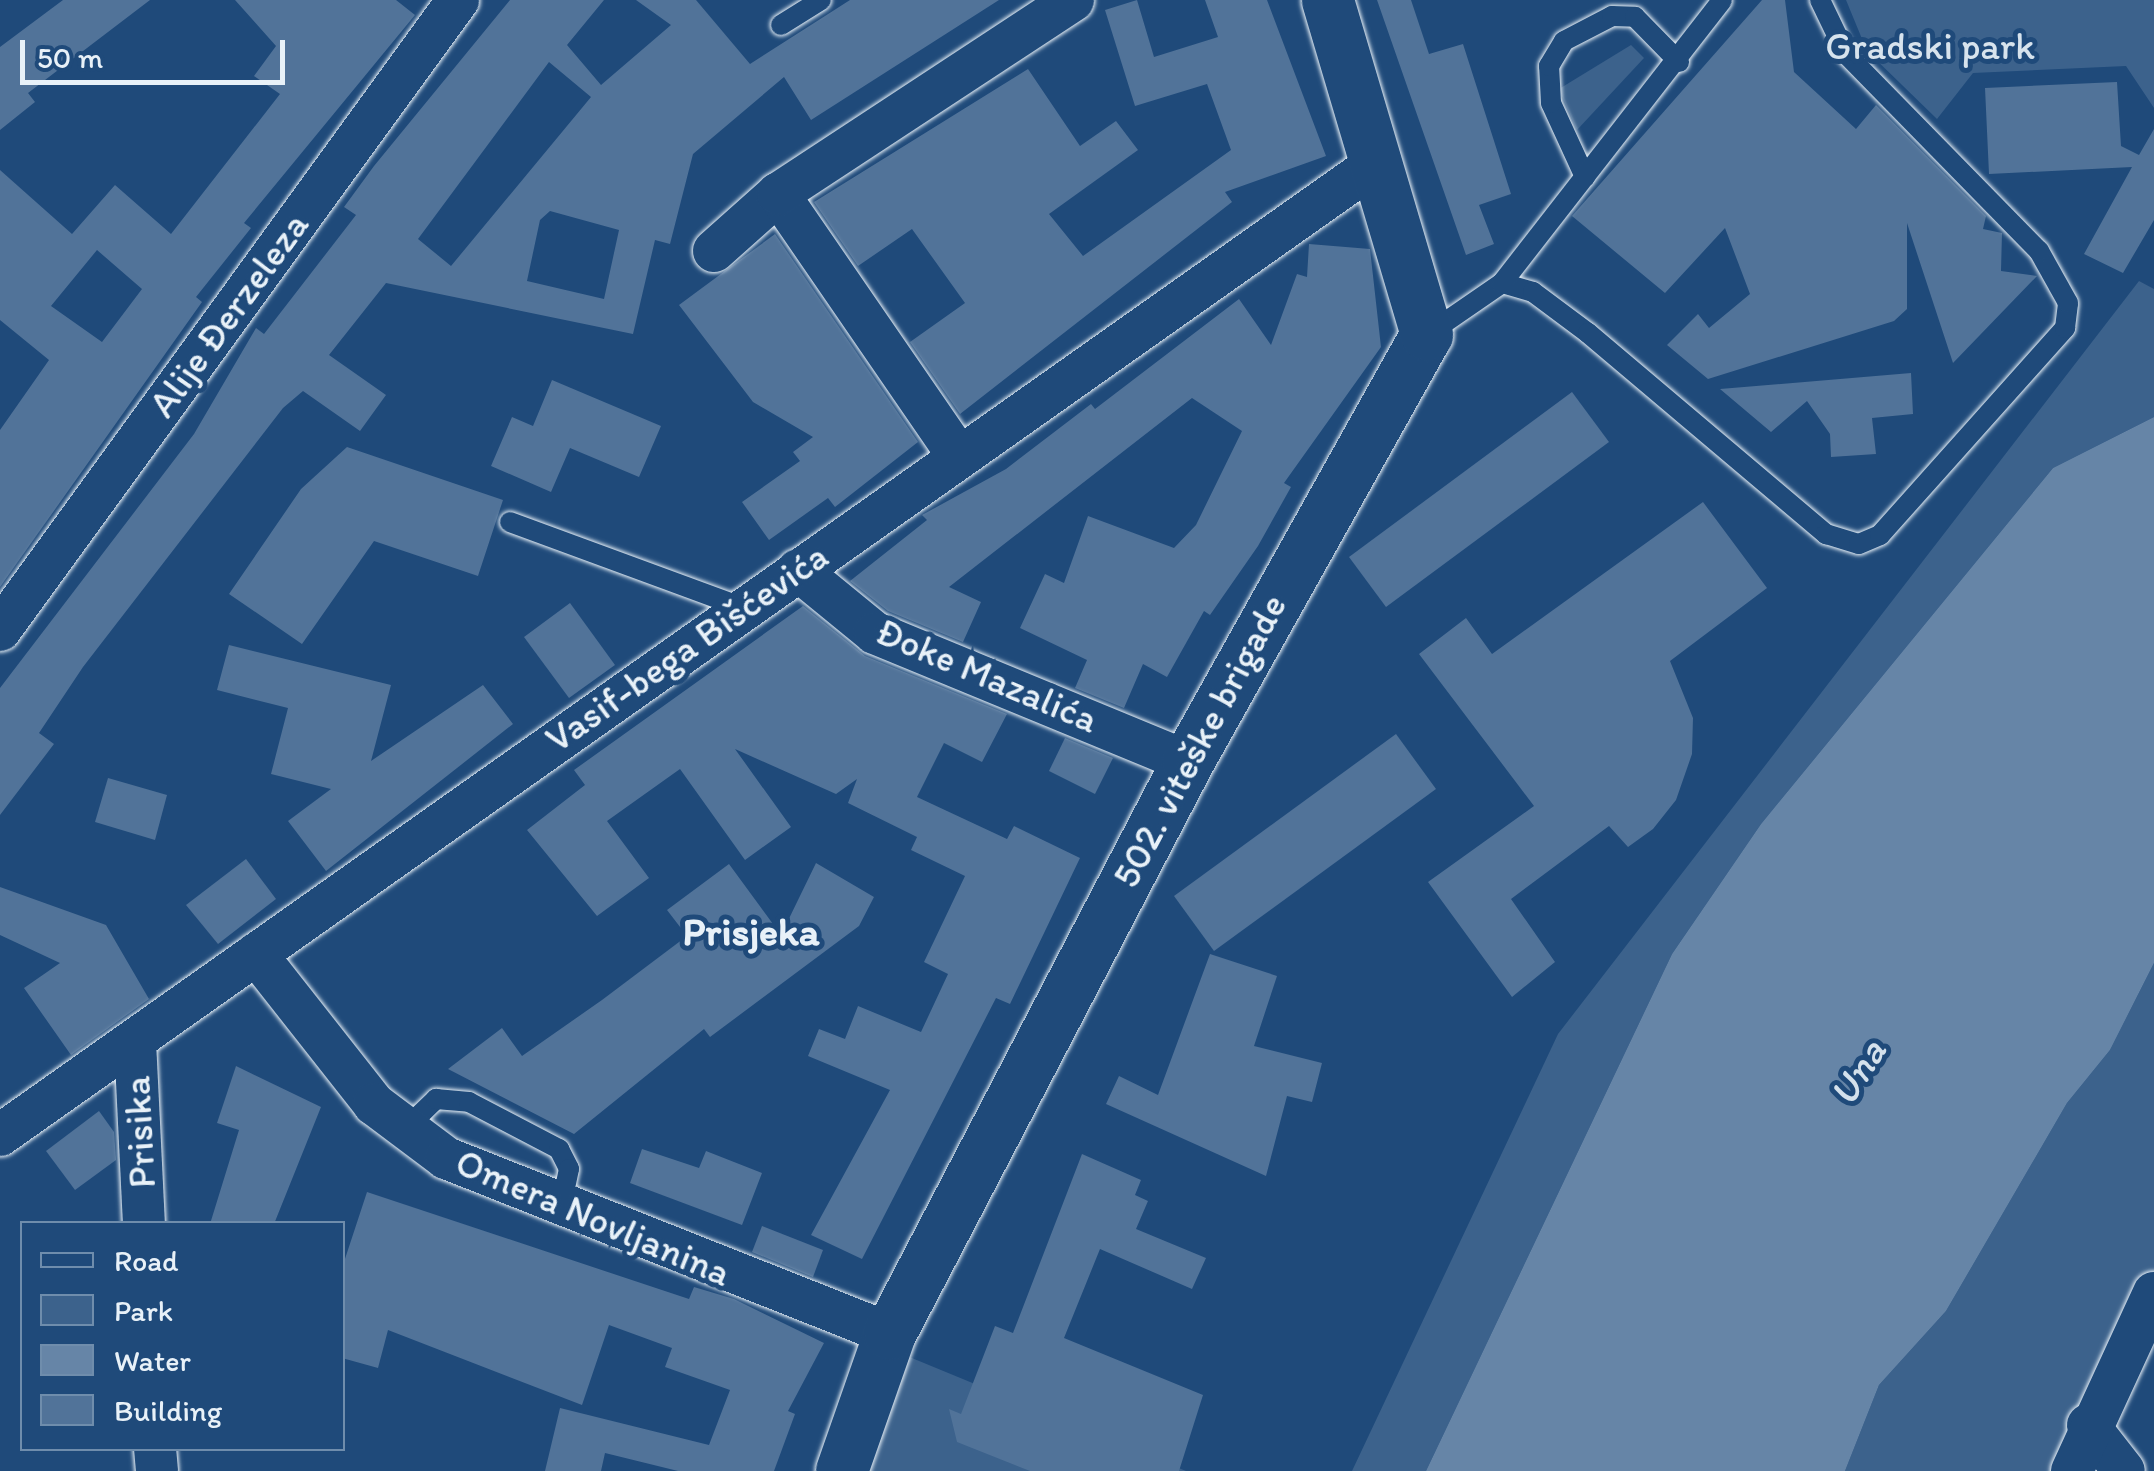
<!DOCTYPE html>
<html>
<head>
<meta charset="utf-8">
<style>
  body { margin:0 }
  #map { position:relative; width:2154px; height:1471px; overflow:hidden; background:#1f4a7a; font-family:Itim,sans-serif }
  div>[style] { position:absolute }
  .green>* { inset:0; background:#3c628c }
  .water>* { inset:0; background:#6685a7 }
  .building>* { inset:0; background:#517399 }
  .roads { filter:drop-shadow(0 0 2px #e8f1f8) drop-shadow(0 0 2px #e8f1f8) }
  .service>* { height:20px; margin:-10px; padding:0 10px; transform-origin:10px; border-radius:10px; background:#1f4a7a }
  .minor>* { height:42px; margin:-21px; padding:0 21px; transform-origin:21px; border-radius:21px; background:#1f4a7a }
  .tertiary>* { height:52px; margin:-26px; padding:0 26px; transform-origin:26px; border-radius:26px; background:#1f4a7a }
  span { translate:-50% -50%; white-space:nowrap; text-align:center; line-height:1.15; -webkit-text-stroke:10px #1f4a7a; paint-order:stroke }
  .park-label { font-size:38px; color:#d7e3ed }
  .street-label { font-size:38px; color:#e8f1f8 }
  .neighbourhood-label { font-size:40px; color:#e8f1f8; font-weight:700 }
  .water-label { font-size:40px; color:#d4e1ec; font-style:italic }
  .legend { position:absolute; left:20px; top:1221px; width:325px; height:230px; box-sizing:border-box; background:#1f4a7a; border:2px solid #6f8dac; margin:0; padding:12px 18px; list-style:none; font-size:30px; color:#e8f1f8 }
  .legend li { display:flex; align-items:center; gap:20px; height:50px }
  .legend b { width:50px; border:2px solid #6f8dac }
  .scale { position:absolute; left:20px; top:40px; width:265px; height:45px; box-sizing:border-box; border:5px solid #e8f1f8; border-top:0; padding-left:12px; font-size:30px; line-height:35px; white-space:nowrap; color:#e8f1f8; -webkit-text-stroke:8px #1f4a7a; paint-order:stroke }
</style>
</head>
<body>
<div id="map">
  <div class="green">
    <div style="clip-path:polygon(1846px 0,2154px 0,2154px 108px,2126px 66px,1973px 73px,1937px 119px,1867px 51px)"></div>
    <div style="clip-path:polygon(1631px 45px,1644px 58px,1577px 130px,1559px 89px)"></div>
    <div style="clip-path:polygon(2139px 281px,2154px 289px,2154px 417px,2053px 468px,1761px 824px,1672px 954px,1426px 1471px,1352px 1471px,1558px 1034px)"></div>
    <div style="clip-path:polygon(2154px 963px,2154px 1293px,2072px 1471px,1845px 1471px,1879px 1385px,1946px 1311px,2067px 1103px,2110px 1050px)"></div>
    <div style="clip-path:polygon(907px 1356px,1186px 1471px,861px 1471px)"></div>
  </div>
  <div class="water">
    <div style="clip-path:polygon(2154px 417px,2154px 963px,2110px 1050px,2067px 1103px,1946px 1311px,1879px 1385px,1845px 1471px,1426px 1471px,1672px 954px,1761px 824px,2053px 468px)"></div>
  </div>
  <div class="building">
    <div style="clip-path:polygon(63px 0,150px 0,28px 93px,35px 102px,0 130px,0 47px)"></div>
    <div style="clip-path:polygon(evenodd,235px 0,396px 0,415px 15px,244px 223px,251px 228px,196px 297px,202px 302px,0 587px,0 430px,49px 360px,0 320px,0 170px,72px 234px,115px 185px,171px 234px,280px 94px,254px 76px,276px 46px,235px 0,97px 250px,142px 289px,102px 342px,51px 306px,97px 250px)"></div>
    <div style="clip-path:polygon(evenodd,510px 0,604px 0,567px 45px,601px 85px,671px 25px,636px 0,696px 0,750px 64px,850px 0,999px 0,811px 120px,784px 77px,693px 154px,670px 244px,655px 240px,633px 334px,386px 283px,329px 355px,386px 395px,360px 431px,303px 391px,283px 408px,83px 667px,39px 733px,54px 744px,0 815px,0 688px,194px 434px,256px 328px,264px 334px,356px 215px,344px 207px,374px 166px,510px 0,549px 62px,591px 97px,451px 266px,418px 239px,549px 62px,510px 0,550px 211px,619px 230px,604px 299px,527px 281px,540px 220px,550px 211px)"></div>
    <div style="clip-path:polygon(1137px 0,1154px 57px,1218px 37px,1205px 0,1267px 0,1326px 156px,1225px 192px,1232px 202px,960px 414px,910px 342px,965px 303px,912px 229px,858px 266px,814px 202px,1028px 69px,1080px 146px,1116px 121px,1138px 150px,1049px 214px,1083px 256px,1231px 150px,1207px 84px,1135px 106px,1105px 10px)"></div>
    <div style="clip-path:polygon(1377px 0,1411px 0,1429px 54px,1463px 44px,1511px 194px,1479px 205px,1494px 244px,1466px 255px)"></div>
    <div style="clip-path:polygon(1762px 0,1785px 0,1794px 72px,1856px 129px,1876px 105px,1986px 216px,1983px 229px,2002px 233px,2001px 271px,2037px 276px,1953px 363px,1907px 223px,1907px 309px,1894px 321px,1708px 379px,1667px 345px,1698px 314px,1709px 328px,1750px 294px,1725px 228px,1665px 293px,1572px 216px)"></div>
    <div style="clip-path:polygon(2117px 82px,2121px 146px,2139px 155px,2154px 129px,2154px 220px,2123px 273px,2084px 254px,2132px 167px,1989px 174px,1985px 88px)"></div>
    <div style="clip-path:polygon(775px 234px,918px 442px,835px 507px,828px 498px,769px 540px,742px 502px,800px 461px,793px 452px,813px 437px,753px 402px,679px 305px)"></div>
    <div style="clip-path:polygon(1309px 244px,1370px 249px,1381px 347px,1284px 483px,1291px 487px,1258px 546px,1210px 615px,1204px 611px,1167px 677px,1143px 664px,1124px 708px,1075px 688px,1087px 660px,1020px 628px,1045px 574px,1064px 583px,1088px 516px,1174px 548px,1196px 525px,1242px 431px,1192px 398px,949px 587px,981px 602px,963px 642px,888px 611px,850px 581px,927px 520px,922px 515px,1006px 469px,1091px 404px,1095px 409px,1239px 299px,1271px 345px,1297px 274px,1307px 277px)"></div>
    <div style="clip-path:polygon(1911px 373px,1913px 414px,1872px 418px,1876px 454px,1831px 457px,1830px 434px,1807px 401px,1771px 432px,1720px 389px)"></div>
    <div style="clip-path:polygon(552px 380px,661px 426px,639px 477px,570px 448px,551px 492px,491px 466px,512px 417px,533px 426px)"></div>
    <div style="clip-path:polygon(1572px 392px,1609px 442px,1386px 607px,1349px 557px)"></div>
    <div style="clip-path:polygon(347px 447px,503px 500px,478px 576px,374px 541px,302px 644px,229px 594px,301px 489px)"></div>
    <div style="clip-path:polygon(1703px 502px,1767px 588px,1670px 661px,1693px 718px,1692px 754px,1676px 800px,1653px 829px,1628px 847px,1609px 826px,1511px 899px,1555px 962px,1512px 997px,1428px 882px,1534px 806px,1419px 654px,1466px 618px,1492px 654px)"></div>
    <div style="clip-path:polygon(570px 603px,615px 665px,569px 698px,524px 637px)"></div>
    <div style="clip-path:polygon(803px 606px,865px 656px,1007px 714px,982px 762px,944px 743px,917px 797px,1007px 839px,1014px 826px,1080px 858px,1010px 1004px,996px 998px,862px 1259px,811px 1235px,890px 1090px,808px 1056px,819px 1029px,845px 1039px,858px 1006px,921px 1032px,948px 974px,924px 962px,965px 876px,911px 850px,917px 837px,848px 803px,857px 779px,836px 794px,735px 749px,791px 827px,745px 860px,680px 769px,607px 821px,649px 878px,597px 916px,527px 830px,585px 785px,574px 770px)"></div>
    <div style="clip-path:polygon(229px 645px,391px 685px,371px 761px,483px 685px,513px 724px,326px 871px,288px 821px,331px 789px,271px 774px,288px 708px,217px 690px)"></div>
    <div style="clip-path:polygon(1396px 734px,1436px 789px,1214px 951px,1174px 896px)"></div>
    <div style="clip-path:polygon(1065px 738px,1113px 758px,1095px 794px,1049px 771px)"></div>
    <div style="clip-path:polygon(108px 778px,167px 795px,155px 840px,95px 822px)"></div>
    <div style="clip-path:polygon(246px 859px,276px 899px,218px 944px,186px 905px)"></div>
    <div style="clip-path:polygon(816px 863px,874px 897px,859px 926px,710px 1037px,704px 1029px,574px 1134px,448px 1069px,502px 1028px,522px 1056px,602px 1000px,687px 936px,667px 910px,729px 864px,781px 935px)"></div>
    <div style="clip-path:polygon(0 887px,106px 925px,149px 999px,71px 1055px,24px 988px,60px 963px,0 935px)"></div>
    <div style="clip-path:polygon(1210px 954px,1277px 976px,1254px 1046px,1322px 1063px,1312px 1102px,1287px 1096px,1266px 1176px,1106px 1104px,1119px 1076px,1158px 1095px)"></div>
    <div style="clip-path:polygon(236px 1066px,321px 1107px,274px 1224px,210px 1224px,239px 1130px,217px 1123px)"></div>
    <div style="clip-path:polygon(99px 1111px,114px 1132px,116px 1160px,75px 1190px,46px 1151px)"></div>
    <div style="clip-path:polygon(642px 1149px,699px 1168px,706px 1151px,762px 1173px,742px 1225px,630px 1183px)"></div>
    <div style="clip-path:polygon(1082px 1154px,1141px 1180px,1135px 1195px,1148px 1201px,1136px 1229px,1206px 1258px,1192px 1289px,1100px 1249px,1064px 1338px,1203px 1395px,1179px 1471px,1030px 1471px,957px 1442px,949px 1409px,961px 1414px,995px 1326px,1013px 1333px)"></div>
    <div style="clip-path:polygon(367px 1192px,689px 1299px,694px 1287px,734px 1299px,824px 1343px,788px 1411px,795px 1414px,774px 1471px,678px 1471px,605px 1453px,601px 1471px,545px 1471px,560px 1408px,709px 1445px,730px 1390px,665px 1367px,672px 1348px,609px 1325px,582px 1405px,388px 1330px,378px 1368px,342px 1358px,342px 1268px)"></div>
    <div style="clip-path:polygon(762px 1226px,823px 1250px,813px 1277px,752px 1252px)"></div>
  </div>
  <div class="roads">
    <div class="service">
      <div style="left:781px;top:25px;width:47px;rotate:-32deg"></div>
      <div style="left:1585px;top:177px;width:81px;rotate:-114.7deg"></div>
      <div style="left:1551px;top:103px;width:37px;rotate:-93deg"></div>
      <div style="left:1549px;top:66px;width:29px;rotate:-59deg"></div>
      <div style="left:1564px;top:41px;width:54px;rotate:-27.5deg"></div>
      <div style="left:1612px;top:16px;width:23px;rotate:2deg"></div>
      <div style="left:1635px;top:17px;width:63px;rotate:45.6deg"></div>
      <div style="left:1502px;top:283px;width:32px;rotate:16deg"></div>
      <div style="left:1533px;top:292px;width:69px;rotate:36.7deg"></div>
      <div style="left:1588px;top:333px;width:312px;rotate:40.2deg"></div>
      <div style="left:1826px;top:534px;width:34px;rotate:17deg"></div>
      <div style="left:1859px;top:544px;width:23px;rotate:-23deg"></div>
      <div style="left:1880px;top:535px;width:278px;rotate:-48.2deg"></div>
      <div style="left:2065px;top:328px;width:25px;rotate:-83deg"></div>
      <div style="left:2068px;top:303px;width:60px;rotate:-119.1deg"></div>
      <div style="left:2039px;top:251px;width:276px;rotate:-134.4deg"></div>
      <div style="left:1846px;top:54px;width:60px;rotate:-115.7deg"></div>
      <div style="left:1428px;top:334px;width:90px;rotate:-34.6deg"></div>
      <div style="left:1502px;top:283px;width:358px;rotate:-52.1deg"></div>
      <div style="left:510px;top:522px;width:249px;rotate:20.2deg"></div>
      <div style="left:406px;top:1128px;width:42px;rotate:-44deg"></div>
      <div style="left:436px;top:1099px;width:33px;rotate:5deg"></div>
      <div style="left:469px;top:1102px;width:102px;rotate:27.6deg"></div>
      <div style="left:559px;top:1149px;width:22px;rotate:63deg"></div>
      <div style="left:569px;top:1169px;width:38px;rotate:102deg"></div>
    </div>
    <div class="minor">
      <div style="left:714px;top:251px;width:86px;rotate:-41.7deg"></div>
      <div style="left:957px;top:454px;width:316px;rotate:-124.5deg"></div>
      <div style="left:778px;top:194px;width:353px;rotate:-33.3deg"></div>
      <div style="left:798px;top:570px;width:99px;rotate:39.3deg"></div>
      <div style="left:875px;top:633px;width:339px;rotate:22.4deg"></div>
      <div style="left:0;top:630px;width:779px;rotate:-53.98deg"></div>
      <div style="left:256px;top:954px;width:191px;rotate:51.8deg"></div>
      <div style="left:374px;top:1104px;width:90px;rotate:36.9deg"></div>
      <div style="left:446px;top:1158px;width:478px;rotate:21.6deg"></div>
      <div style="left:135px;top:1041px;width:183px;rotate:87.2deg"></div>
      <div style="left:0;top:1135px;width:1686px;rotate:-35.22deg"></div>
      <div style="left:2088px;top:1425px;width:58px;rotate:52deg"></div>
      <div style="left:155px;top:1448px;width:23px;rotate:85deg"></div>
      <div style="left:2072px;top:1471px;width:196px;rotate:-65.3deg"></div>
    </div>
    <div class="tertiary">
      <div style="left:842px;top:1471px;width:145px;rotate:-70.7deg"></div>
      <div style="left:890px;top:1334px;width:645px;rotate:-62.48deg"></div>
      <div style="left:1188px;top:762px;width:489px;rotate:-60.8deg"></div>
      <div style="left:1427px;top:335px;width:349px;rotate:-106.5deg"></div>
    </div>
  </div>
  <div class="park-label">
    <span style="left:1930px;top:47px">Gradski park</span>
  </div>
  <div class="street-label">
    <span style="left:229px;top:315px;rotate:-54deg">Alije Đerzeleza</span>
    <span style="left:687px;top:648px;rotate:-35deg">Vasif-bega Bišćevića</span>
    <span style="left:987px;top:676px;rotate:23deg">Đoke Mazalića</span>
    <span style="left:1200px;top:741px;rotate:-62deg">502. viteške brigade</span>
    <span style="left:140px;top:1132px;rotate:-93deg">Prisika</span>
    <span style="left:593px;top:1218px;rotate:23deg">Omera Novljanina</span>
  </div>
  <div class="neighbourhood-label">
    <span style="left:751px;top:931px">Prisjeka</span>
  </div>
  <div class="water-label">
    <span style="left:1857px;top:1072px;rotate:-58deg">Una</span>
  </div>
  <ul class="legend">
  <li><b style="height:12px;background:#1f4a7a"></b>Road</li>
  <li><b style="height:28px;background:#3c628c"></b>Park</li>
  <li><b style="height:28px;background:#6685a7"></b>Water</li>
  <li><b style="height:28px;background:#517399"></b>Building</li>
  </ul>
  <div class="scale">50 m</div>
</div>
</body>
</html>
